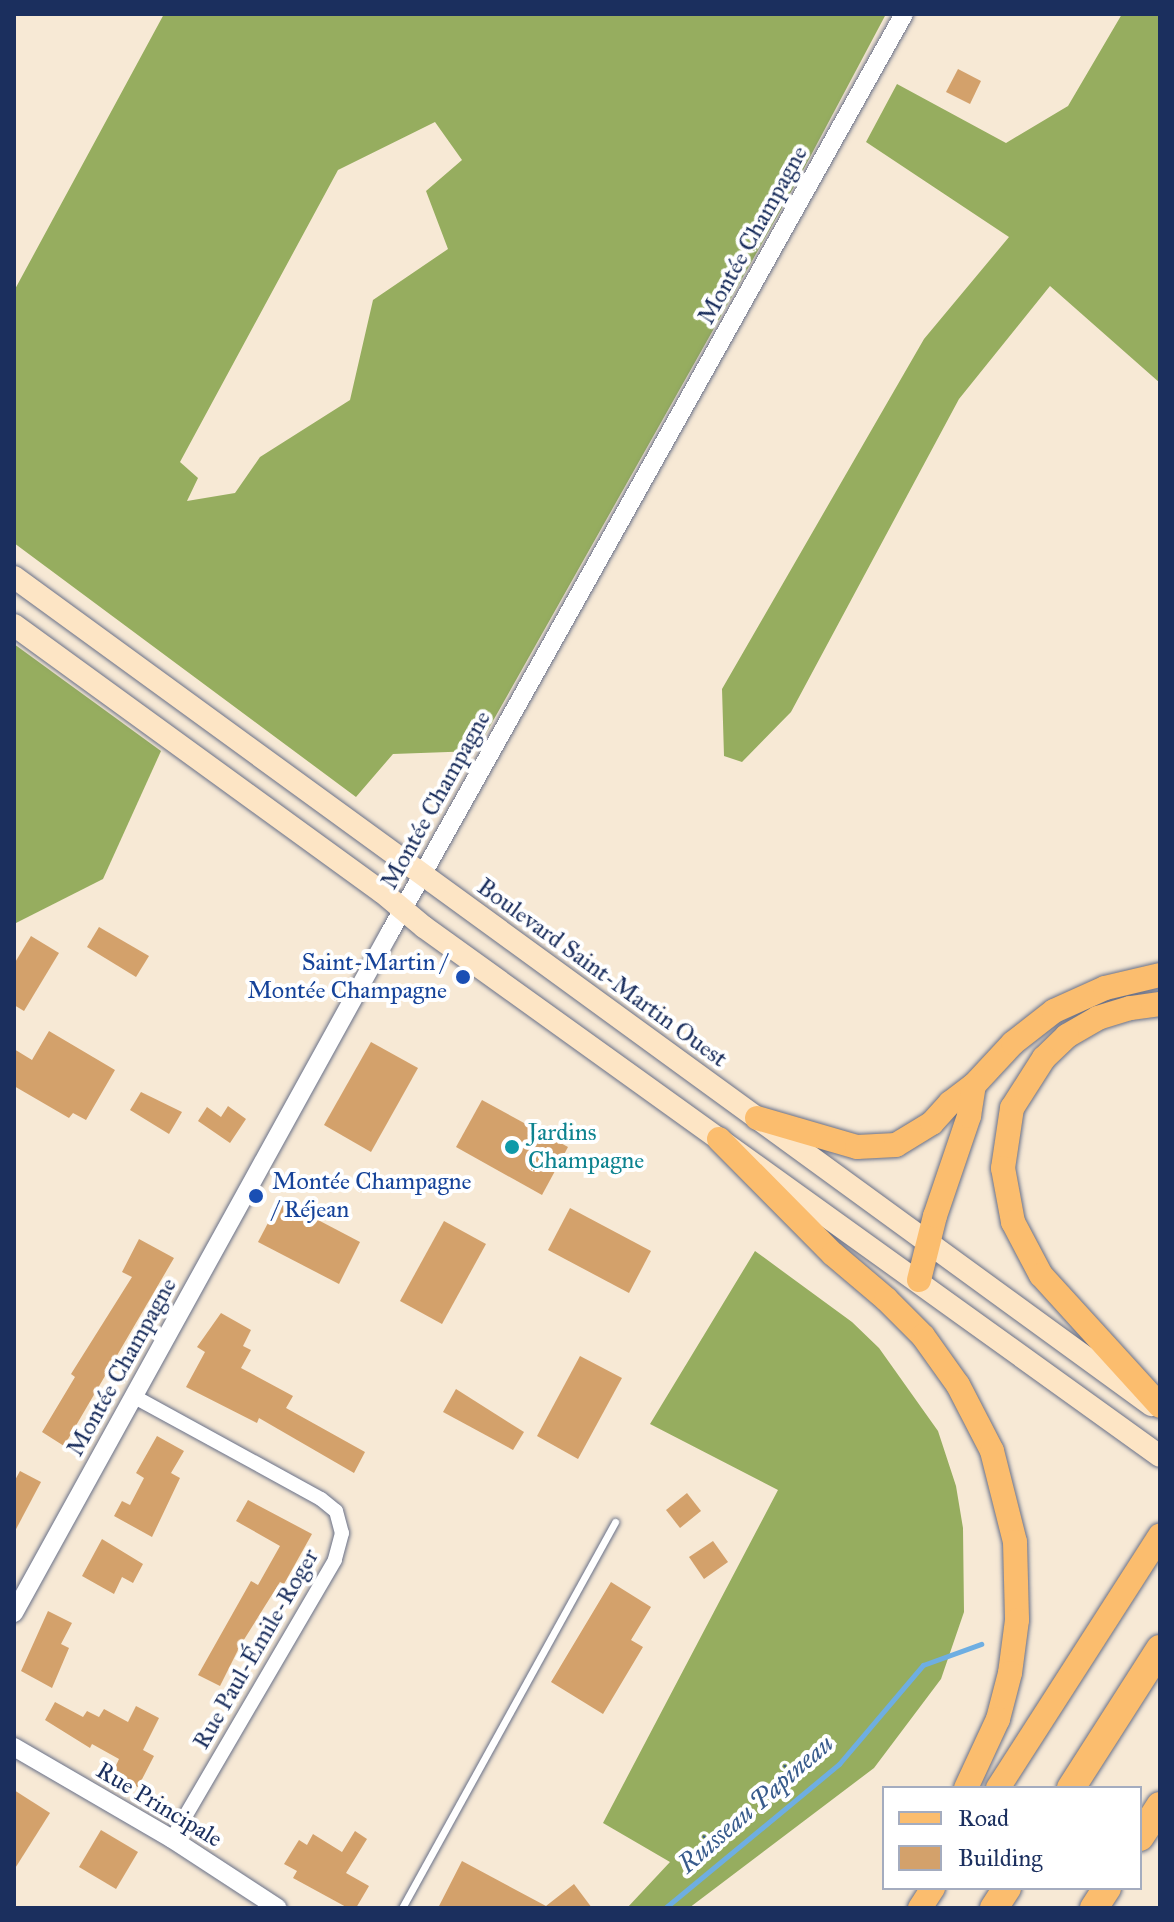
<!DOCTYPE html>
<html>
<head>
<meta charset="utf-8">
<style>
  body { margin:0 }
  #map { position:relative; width:1174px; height:1922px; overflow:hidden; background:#f7e9d5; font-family:"IM FELL Great Primer",serif }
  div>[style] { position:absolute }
  .forest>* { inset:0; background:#96ad5f }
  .stream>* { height:5px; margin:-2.5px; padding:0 2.5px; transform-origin:2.5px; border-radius:2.5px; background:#6eaee2 }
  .building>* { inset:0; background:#d3a16b }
  .roads { filter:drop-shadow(0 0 2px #687088) drop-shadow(0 0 2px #687088) }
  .service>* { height:7px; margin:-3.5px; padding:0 3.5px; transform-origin:3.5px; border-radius:3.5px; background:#fff }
  .minor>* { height:14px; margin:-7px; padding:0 7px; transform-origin:7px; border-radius:7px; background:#fff }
  .tertiary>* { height:18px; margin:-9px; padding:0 9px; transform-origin:9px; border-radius:9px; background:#fff }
  .secondary>* { height:22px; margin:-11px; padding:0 11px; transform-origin:11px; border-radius:11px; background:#fde5c5 }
  .primary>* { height:24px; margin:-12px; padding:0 12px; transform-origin:12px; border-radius:12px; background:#fbbd6e }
  .motorway>* { height:28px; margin:-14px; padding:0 14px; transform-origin:14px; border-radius:14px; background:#fbbd6e }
  .dots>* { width:22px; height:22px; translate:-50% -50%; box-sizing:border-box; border:4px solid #fff; border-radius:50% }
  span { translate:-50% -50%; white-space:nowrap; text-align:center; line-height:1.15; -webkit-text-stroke:8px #fff; paint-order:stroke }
  .street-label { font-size:24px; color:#1b2f5e }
  .transit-label { font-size:24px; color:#164399 }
  .right { translate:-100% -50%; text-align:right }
  .left { translate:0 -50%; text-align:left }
  .culture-label { font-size:24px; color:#0d838f }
  .water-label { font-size:26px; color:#385b8c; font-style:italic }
  .frame { position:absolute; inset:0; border:16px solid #1b2f5e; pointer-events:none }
  .legend { position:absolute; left:882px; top:1786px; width:260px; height:104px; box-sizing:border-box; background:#fff; border:2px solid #a4acbf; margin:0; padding:10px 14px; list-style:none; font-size:24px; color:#1b2f5e }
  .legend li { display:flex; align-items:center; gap:16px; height:40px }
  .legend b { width:40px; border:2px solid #a4acbf }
</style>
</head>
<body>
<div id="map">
  <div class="forest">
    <div style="clip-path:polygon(evenodd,164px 14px,886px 14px,801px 174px,476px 751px,393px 754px,356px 797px,14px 543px,14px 291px,164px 14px,435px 122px,462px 160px,426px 191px,448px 249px,373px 300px,350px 400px,260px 457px,235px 493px,187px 501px,198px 478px,180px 462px,338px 170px,435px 122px)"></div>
    <div style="clip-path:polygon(1122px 14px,1160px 14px,1160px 383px,1050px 286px,959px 399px,791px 712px,742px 762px,724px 756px,722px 689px,924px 339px,1009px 237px,866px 142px,897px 84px,1006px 143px,1068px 106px)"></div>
    <div style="clip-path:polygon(14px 644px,161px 751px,103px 879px,14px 924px)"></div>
    <div style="clip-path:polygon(755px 1251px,852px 1322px,879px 1348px,938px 1431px,956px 1486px,963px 1528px,964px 1612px,941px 1679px,874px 1768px,689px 1908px,627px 1908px,670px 1862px,603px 1823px,778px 1490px,650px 1424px)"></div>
  </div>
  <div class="stream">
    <div style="left:665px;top:1908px;width:226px;rotate:-39.6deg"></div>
    <div style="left:839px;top:1764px;width:130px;rotate:-49.7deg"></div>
    <div style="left:923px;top:1665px;width:62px;rotate:-19.9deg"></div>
  </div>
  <div class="building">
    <div style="clip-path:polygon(958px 69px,981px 81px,970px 104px,946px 92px)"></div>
    <div style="clip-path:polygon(99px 927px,149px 956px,136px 977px,87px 947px)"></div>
    <div style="clip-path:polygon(31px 936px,59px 953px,24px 1011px,14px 1005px,14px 964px)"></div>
    <div style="clip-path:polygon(49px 1031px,115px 1070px,86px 1120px,73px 1113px,69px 1118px,14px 1086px,14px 1049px,32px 1060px)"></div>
    <div style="clip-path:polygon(371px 1042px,418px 1068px,371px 1152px,324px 1125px)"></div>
    <div style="clip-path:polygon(141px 1092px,182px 1112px,169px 1134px,130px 1110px)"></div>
    <div style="clip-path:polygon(482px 1100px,568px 1147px,542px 1195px,456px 1147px)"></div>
    <div style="clip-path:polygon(228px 1106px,246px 1119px,230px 1143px,198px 1121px,207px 1107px,221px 1117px)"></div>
    <div style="clip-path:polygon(280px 1200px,360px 1242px,339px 1284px,258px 1242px)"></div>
    <div style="clip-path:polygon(570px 1208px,651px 1251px,629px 1293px,548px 1250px)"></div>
    <div style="clip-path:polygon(444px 1221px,486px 1244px,442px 1324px,400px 1301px)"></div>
    <div style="clip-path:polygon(139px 1239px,174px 1258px,64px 1446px,42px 1432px,75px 1377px,71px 1374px,132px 1277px,122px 1272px)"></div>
    <div style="clip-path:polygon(221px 1313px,251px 1330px,243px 1346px,251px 1350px,241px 1368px,293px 1396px,286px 1408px,365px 1452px,354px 1473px,259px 1418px,257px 1423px,186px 1387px,205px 1352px,197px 1347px)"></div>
    <div style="clip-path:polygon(580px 1356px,622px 1378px,578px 1459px,537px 1436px)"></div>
    <div style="clip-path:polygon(456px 1389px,524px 1432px,513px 1450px,443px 1412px)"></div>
    <div style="clip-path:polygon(157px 1436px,184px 1451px,171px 1473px,180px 1478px,152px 1537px,114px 1516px,122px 1501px,130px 1505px,144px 1478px,136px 1473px)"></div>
    <div style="clip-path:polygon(20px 1471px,41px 1482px,14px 1533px,14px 1482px)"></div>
    <div style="clip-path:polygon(687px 1493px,701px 1511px,680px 1528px,666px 1510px)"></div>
    <div style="clip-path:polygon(248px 1500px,312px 1534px,284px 1584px,280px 1582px,240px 1646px,220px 1686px,198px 1675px,251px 1581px,258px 1585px,280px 1546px,236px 1521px)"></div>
    <div style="clip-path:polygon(102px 1539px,143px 1564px,133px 1583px,122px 1577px,114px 1594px,82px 1576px)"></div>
    <div style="clip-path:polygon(713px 1541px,728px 1562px,704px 1579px,689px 1557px)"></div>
    <div style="clip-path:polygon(611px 1582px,651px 1607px,631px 1640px,643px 1647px,603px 1714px,551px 1682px)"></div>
    <div style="clip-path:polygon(48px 1611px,72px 1623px,61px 1644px,69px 1648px,52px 1688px,21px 1671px)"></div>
    <div style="clip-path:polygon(55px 1702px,83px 1717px,87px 1711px,99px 1717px,104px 1709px,128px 1722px,136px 1706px,159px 1718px,143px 1750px,154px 1756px,138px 1787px,112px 1774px,119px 1759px,92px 1744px,90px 1748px,45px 1720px)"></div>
    <div style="clip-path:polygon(14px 1790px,50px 1813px,14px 1870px)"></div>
    <div style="clip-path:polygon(101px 1830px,138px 1852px,116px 1889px,79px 1867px)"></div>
    <div style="clip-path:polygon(355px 1831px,367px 1839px,346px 1873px,369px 1886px,356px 1908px,348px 1908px,293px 1878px,297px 1871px,284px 1864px,299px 1840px,307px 1845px,313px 1834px,342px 1852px)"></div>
    <div style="clip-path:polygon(462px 1861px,546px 1906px,574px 1884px,592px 1908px,438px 1908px)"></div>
  </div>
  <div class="roads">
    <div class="service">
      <div style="left:402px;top:1908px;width:441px;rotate:-61.1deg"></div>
    </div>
    <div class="minor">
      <div style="left:133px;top:1396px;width:214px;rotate:28.7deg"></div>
      <div style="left:321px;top:1499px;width:19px;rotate:39deg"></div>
      <div style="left:336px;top:1511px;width:23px;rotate:75deg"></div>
      <div style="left:342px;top:1533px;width:28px;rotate:105deg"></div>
      <div style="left:335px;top:1560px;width:323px;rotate:120.3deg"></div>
    </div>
    <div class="tertiary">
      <div style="left:14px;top:1613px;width:776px;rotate:-61.09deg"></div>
      <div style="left:389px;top:934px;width:1054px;rotate:-60.76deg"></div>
      <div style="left:14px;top:1747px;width:183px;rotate:30.2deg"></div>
      <div style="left:172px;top:1839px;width:126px;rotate:33.1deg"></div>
    </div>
    <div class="secondary">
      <div style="left:14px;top:577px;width:1407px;rotate:36.06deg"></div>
      <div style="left:14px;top:625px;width:455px;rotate:36deg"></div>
      <div style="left:382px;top:892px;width:55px;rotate:39.8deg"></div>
      <div style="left:424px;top:927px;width:906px;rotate:35.71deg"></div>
    </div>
    <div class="primary">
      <div style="left:1160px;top:1004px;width:30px;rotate:172deg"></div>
      <div style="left:1130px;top:1008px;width:34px;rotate:163deg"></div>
      <div style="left:1098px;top:1018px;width:36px;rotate:150deg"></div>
      <div style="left:1067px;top:1036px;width:32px;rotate:136deg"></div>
      <div style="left:1044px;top:1058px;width:59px;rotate:122.6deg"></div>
      <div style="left:1012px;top:1108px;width:61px;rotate:98.5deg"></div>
      <div style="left:1003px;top:1168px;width:55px;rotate:79.5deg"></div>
      <div style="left:1013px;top:1222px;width:60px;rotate:62.2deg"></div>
      <div style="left:1041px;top:1275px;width:177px;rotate:47.7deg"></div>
      <div style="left:757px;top:1118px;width:104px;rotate:16.2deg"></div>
      <div style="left:857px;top:1147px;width:39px;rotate:-3deg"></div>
      <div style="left:896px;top:1145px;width:42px;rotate:-31.4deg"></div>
      <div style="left:932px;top:1123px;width:27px;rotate:-48deg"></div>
      <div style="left:950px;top:1103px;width:30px;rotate:-37deg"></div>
      <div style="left:974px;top:1085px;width:57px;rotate:-47.1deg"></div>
      <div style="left:1013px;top:1043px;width:52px;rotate:-38deg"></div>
      <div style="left:1054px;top:1011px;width:56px;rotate:-24.3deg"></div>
      <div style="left:1105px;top:988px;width:57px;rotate:-13.3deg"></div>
      <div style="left:719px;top:1139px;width:162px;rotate:45.3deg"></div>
      <div style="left:833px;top:1254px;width:70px;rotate:40.3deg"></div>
      <div style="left:886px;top:1299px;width:52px;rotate:45deg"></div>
      <div style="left:923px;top:1336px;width:60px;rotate:54.5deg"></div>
      <div style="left:958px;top:1385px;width:74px;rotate:62.7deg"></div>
      <div style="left:992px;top:1451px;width:94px;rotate:75.8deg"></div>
      <div style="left:1015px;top:1542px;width:78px;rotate:88.5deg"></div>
      <div style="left:1017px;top:1620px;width:53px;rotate:97.5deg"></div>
      <div style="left:1010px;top:1673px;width:48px;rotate:104.6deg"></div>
      <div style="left:998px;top:1719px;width:76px;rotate:114.9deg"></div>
      <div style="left:919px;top:1280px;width:66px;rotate:-76deg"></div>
      <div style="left:935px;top:1216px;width:106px;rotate:-71.2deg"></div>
      <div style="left:969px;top:1116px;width:31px;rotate:-81deg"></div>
      <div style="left:998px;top:1788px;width:300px;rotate:-57.3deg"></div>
      <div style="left:920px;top:1908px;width:24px;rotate:-57deg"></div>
    </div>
    <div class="motorway">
      <div style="left:1071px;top:1788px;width:165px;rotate:-57.4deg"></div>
      <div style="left:1140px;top:1837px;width:37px;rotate:-57deg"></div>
      <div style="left:994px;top:1908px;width:24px;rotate:-57deg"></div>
      <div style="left:1094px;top:1908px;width:24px;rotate:-57deg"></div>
    </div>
  </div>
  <div class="dots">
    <div style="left:463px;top:977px;background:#1a4fb4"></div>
    <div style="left:512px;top:1147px;background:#0f9aa8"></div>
    <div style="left:256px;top:1196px;background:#1a4fb4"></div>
  </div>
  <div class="street-label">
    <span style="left:753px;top:235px;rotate:-61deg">Montée Champagne</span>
    <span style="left:436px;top:800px;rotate:-61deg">Montée Champagne</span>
    <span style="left:602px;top:973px;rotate:36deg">Boulevard Saint-Martin Ouest</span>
    <span style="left:122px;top:1367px;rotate:-61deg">Montée Champagne</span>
    <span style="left:256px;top:1649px;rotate:-60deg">Rue Paul-Émile-Roger</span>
    <span style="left:159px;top:1805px;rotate:31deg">Rue Principale</span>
  </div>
  <div class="transit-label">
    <span class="right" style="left:447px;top:977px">Saint-Martin /<br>Montée Champagne</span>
    <span class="left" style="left:272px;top:1196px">Montée Champagne<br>/ Réjean</span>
  </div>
  <div class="culture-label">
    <span class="left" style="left:528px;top:1147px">Jardins<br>Champagne</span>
  </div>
  <div class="water-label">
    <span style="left:756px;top:1804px;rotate:-41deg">Ruisseau Papineau</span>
  </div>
  <div class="frame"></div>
  <ul class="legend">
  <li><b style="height:10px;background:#fbbd6e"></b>Road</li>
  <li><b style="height:22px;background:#d3a16b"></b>Building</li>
  </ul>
</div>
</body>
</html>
